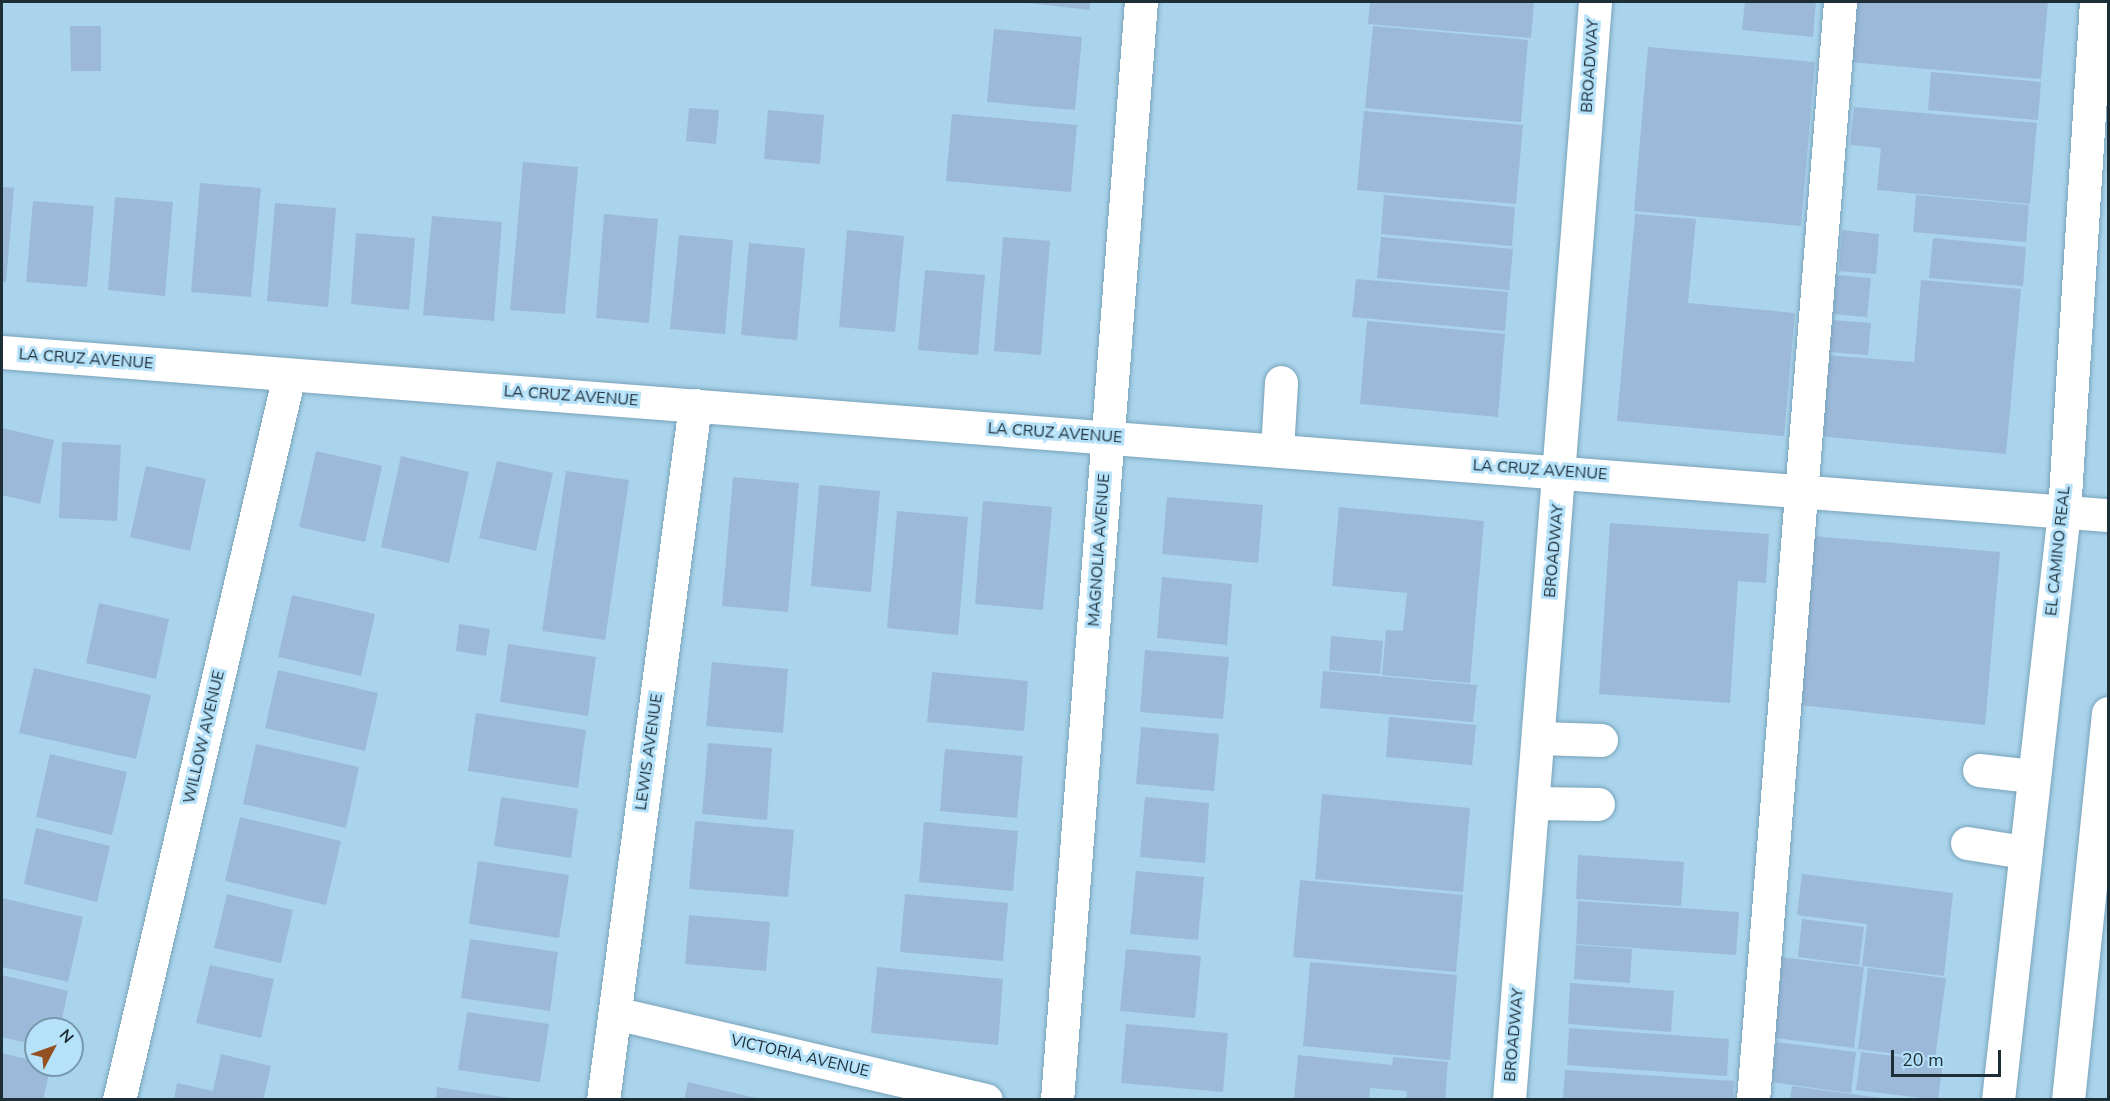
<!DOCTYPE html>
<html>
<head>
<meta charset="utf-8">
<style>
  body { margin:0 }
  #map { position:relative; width:2110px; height:1101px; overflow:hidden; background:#a9d4ec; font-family:"Nunito Sans",sans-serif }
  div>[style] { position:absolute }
  .building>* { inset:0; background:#9db9da }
  .roads { filter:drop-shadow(0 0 2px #79a3ba) drop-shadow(0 0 2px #79a3ba) }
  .minor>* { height:33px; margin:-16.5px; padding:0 16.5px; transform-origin:16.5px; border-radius:16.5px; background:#fff }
  .major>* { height:33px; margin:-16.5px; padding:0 16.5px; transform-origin:16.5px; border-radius:16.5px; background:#fff }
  span { translate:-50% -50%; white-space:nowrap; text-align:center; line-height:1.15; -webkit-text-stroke:6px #b5e1f9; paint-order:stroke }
  .street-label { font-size:16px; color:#1d2e37 }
  .frame { position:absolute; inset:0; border:3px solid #1d2e37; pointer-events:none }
  .north { position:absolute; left:24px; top:1017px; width:60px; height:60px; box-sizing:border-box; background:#b5e1f9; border:2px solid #7899ab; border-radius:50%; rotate:49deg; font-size:16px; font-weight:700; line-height:24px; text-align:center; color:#1d2e37 }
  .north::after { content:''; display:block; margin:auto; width:21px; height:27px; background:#935021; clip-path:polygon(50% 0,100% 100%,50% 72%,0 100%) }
  .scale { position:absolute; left:1891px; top:1050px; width:110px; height:27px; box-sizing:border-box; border:3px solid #1d2e37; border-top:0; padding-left:8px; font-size:18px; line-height:21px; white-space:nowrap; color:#1d2e37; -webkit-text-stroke:4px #b5e1f9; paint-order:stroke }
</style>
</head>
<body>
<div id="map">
  <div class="building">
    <div style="clip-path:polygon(1020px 2px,1090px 2px,1090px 10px)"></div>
    <div style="clip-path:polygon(1370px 2px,1534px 2px,1531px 38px,1368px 24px)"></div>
    <div style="clip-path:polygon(1745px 2px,1816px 2px,1813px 37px,1742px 30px)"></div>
    <div style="clip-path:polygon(1855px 2px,2048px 2px,2041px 79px,1850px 62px)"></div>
    <div style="clip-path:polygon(70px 26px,101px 26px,101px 71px,71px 71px)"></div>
    <div style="clip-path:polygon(1373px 26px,1528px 40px,1521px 122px,1365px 108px)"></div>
    <div style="clip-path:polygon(994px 29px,1082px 37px,1075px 110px,987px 102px)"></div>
    <div style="clip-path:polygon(1648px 47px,1815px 62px,1801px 226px,1634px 211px)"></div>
    <div style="clip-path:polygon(1931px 72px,2041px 82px,2038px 120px,1928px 110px)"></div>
    <div style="clip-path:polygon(1854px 107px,2037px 123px,2030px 204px,1877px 190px,1881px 148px,1850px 145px)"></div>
    <div style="clip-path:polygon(689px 108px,719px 110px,716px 144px,686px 141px)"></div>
    <div style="clip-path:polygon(768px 110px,824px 115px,820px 164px,764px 159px)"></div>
    <div style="clip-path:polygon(1364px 111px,1523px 125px,1516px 204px,1357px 190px)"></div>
    <div style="clip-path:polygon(952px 114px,1077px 125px,1071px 192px,946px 181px)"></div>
    <div style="clip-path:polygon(523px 162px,578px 167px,565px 314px,510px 310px)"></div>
    <div style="clip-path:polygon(200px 183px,261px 188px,251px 297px,191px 292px)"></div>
    <div style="clip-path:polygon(2px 187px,14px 188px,6px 282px,2px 282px)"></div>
    <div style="clip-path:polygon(1384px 195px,1515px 207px,1512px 246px,1381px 234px)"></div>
    <div style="clip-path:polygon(1916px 195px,2029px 205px,2026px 242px,1913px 232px)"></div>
    <div style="clip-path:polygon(115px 197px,173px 202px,165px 296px,108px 290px)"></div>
    <div style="clip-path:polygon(33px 201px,94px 206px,87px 287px,26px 282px)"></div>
    <div style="clip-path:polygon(275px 203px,336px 208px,328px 307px,267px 301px)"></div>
    <div style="clip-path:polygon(604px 214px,658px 219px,649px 323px,596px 318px)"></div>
    <div style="clip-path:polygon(1635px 214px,1696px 219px,1688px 303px,1795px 313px,1784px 436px,1617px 421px)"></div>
    <div style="clip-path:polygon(432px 216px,502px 222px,494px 321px,423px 315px)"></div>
    <div style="clip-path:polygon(847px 230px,904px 236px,895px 332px,839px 327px)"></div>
    <div style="clip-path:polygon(1842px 230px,1879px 234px,1876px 274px,1839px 271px)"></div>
    <div style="clip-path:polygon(356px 233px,415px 238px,409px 310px,351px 304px)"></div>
    <div style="clip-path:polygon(679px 235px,733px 240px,725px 334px,670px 329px)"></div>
    <div style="clip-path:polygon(1003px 237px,1050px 241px,1041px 355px,994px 351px)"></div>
    <div style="clip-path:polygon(1381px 237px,1513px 249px,1509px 290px,1377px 278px)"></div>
    <div style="clip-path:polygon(1933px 238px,2026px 247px,2023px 286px,1929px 278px)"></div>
    <div style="clip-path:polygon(749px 243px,805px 248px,797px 340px,741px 335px)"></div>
    <div style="clip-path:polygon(925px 270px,985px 275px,978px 355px,918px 350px)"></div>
    <div style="clip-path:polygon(1836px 275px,1871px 278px,1867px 317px,1833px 314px)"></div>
    <div style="clip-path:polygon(1356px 279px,1508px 292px,1505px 331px,1352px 317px)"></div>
    <div style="clip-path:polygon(1921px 280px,2021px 289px,2006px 454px,1818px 436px,1825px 355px,1914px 362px)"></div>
    <div style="clip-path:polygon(1831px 320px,1871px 323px,1868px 355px,1829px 352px)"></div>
    <div style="clip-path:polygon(1367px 321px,1505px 334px,1498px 417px,1360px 404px)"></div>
    <div style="clip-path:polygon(2px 428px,54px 440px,40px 504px,2px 495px)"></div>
    <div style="clip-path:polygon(62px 442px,121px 445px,117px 521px,59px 518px)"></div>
    <div style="clip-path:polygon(316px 451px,382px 466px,365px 542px,299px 527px)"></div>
    <div style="clip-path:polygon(401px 456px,469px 472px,449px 563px,381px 547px)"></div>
    <div style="clip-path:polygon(497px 461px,553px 473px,536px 551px,479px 538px)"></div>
    <div style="clip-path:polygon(146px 466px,206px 479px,190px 551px,130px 537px)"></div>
    <div style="clip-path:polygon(566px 471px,629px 480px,605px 640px,542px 631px)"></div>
    <div style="clip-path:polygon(733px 477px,799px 483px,788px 612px,722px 606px)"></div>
    <div style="clip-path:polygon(819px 485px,880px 491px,871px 592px,811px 586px)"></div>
    <div style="clip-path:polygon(1167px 497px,1263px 505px,1258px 563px,1162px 554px)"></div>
    <div style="clip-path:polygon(983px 501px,1052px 507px,1043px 610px,975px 604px)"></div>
    <div style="clip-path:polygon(1339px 507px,1484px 521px,1470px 683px,1382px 675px,1386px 630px,1403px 631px,1407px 593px,1332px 586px)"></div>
    <div style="clip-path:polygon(897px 511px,968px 517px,958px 635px,887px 628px)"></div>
    <div style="clip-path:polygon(1610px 523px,1769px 534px,1766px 583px,1738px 581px,1730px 703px,1599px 694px)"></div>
    <div style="clip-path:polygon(1812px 536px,2000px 552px,1985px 725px,1799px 705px)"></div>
    <div style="clip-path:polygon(1162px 577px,1232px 584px,1227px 645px,1157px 638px)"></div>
    <div style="clip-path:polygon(292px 595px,375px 614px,361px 676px,278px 657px)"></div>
    <div style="clip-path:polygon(99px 603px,169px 619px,156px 679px,86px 663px)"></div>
    <div style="clip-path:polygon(459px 624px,490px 629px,486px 656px,456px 651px)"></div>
    <div style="clip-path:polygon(1331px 636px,1383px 641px,1380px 674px,1329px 670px)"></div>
    <div style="clip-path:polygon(508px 644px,596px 657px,588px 716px,500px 702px)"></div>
    <div style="clip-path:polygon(1145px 650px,1229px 657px,1223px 719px,1140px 712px)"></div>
    <div style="clip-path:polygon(712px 662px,788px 669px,783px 733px,706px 726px)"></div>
    <div style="clip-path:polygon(34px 668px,151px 695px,136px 759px,19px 733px)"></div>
    <div style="clip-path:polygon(278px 670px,378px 693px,365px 751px,265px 728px)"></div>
    <div style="clip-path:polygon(1323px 671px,1477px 685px,1473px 722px,1320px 708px)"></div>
    <div style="clip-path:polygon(932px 672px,1028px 681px,1024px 731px,927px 722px)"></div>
    <div style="clip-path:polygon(476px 713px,586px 730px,578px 788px,468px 771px)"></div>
    <div style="clip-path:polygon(1389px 717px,1476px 725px,1472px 765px,1386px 757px)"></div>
    <div style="clip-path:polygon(1141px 727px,1219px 734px,1214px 791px,1136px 784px)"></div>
    <div style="clip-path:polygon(708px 743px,772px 748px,767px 820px,702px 814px)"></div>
    <div style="clip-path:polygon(256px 744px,359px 767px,346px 828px,243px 804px)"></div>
    <div style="clip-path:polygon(945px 749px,1023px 756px,1017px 818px,940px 811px)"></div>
    <div style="clip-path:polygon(50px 754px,127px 772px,112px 835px,36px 817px)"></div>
    <div style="clip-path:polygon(1322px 794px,1470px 808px,1463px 892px,1315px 879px)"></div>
    <div style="clip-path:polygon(501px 797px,578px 809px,571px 858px,494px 846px)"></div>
    <div style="clip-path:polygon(1145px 797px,1209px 803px,1205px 863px,1140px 857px)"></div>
    <div style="clip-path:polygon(240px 817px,341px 841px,326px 905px,225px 881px)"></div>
    <div style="clip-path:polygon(695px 821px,794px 830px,788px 897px,689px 889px)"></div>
    <div style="clip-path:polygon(924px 822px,1018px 831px,1013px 891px,919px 882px)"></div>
    <div style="clip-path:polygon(36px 828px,110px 846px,97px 902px,24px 884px)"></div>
    <div style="clip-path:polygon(1578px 855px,1684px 862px,1681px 906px,1576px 899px)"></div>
    <div style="clip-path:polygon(478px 861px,569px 875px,559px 938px,469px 924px)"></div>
    <div style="clip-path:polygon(1136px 871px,1204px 877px,1198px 940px,1130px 934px)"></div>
    <div style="clip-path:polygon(1802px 874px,1953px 893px,1944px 976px,1862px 966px,1867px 924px,1797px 915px)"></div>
    <div style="clip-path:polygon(1300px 880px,1463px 895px,1456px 972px,1293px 957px)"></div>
    <div style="clip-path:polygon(227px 894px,293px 910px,281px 963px,214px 948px)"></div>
    <div style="clip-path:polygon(905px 894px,1008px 903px,1003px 961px,900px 952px)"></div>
    <div style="clip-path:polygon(2px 898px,83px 917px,68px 982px,2px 967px)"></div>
    <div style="clip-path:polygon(1578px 901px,1739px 912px,1736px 955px,1576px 944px)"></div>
    <div style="clip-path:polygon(689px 915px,770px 922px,766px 971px,685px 964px)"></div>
    <div style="clip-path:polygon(1802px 919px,1864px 927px,1859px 965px,1798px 957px)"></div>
    <div style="clip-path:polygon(470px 939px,558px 952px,550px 1011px,461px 998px)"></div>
    <div style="clip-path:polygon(1576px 945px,1632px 949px,1630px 983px,1574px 979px)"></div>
    <div style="clip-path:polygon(1126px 949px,1201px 956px,1195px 1018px,1120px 1011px)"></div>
    <div style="clip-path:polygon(1779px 957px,1864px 967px,1854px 1048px,1769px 1037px)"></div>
    <div style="clip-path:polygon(1310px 962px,1457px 975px,1450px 1060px,1303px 1046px)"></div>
    <div style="clip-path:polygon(210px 965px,274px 979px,261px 1038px,196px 1023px)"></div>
    <div style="clip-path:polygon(877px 967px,1003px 979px,998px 1045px,871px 1033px)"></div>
    <div style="clip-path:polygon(1868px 968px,1946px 978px,1935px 1059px,1858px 1049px)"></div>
    <div style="clip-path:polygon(2px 975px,68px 991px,60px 1029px,36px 1029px,36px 1045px,2px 1037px)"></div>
    <div style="clip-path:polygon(1570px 983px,1674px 991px,1671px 1032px,1568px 1024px)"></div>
    <div style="clip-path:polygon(467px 1012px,549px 1024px,540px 1082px,458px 1070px)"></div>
    <div style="clip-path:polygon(1126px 1024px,1228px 1033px,1223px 1092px,1121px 1083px)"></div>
    <div style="clip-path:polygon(1569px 1028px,1729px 1039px,1727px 1076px,1567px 1065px)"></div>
    <div style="clip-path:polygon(1776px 1042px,1856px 1052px,1851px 1093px,1771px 1082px)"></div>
    <div style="clip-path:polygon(1861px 1052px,1943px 1062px,1938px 1100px,1856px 1090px)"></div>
    <div style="clip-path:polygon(2px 1053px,51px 1065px,43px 1100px,2px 1100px)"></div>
    <div style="clip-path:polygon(221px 1054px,271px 1066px,263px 1100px,174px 1100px,177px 1083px,213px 1091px)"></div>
    <div style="clip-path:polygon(1298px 1055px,1392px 1065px,1393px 1057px,1448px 1062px,1445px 1100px,1406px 1100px,1407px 1091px,1370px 1088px,1369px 1100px,1294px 1100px)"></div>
    <div style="clip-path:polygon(1565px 1070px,1734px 1081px,1733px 1100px,1563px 1100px)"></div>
    <div style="clip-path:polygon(688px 1082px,760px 1099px,760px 1100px,684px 1100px)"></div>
    <div style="clip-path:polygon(1792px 1086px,1882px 1098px,1882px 1100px,1790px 1100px)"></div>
    <div style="clip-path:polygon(437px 1087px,510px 1098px,510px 1100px,436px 1100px)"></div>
  </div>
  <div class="roads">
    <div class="minor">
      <div style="left:2px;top:352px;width:2112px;rotate:4.43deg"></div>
      <div style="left:1277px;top:450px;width:68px;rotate:-86.6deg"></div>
      <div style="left:1539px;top:738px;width:62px;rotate:1.8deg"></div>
      <div style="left:1979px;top:770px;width:53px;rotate:6.5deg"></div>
      <div style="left:1535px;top:803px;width:63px;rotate:0.9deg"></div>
      <div style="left:1967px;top:843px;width:57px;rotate:9.1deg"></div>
      <div style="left:615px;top:1013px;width:381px;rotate:13.2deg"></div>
      <div style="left:119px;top:1100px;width:745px;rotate:-76.8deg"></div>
      <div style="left:603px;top:1100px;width:701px;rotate:-82.46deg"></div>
      <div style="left:1509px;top:1100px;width:1101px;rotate:-85.52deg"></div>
      <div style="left:1753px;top:1100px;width:1101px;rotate:-85.47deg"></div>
      <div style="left:1998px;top:1100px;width:592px;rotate:-83.6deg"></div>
      <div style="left:2064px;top:512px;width:511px;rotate:-86.41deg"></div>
    </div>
    <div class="major">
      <div style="left:1057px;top:1100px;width:1101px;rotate:-85.63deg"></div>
      <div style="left:2068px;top:1100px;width:389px;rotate:-84.1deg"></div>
    </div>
  </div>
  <div class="street-label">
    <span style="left:1590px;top:66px;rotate:-86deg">BROADWAY</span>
    <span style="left:86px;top:359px;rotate:4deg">LA CRUZ AVENUE</span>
    <span style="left:571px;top:396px;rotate:4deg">LA CRUZ AVENUE</span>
    <span style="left:1055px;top:433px;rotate:4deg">LA CRUZ AVENUE</span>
    <span style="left:1540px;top:470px;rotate:4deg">LA CRUZ AVENUE</span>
    <span style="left:1099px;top:550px;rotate:-86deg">MAGNOLIA AVENUE</span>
    <span style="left:1554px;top:551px;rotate:-85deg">BROADWAY</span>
    <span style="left:2058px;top:551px;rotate:-84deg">EL CAMINO REAL</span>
    <span style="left:204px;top:737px;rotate:-77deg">WILLOW AVENUE</span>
    <span style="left:649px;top:752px;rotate:-82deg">LEWIS AVENUE</span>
    <span style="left:1514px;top:1035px;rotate:-85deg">BROADWAY</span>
    <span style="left:800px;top:1056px;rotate:13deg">VICTORIA AVENUE</span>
  </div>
  <div class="frame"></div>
  <div class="north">N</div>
  <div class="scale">20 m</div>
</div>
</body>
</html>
